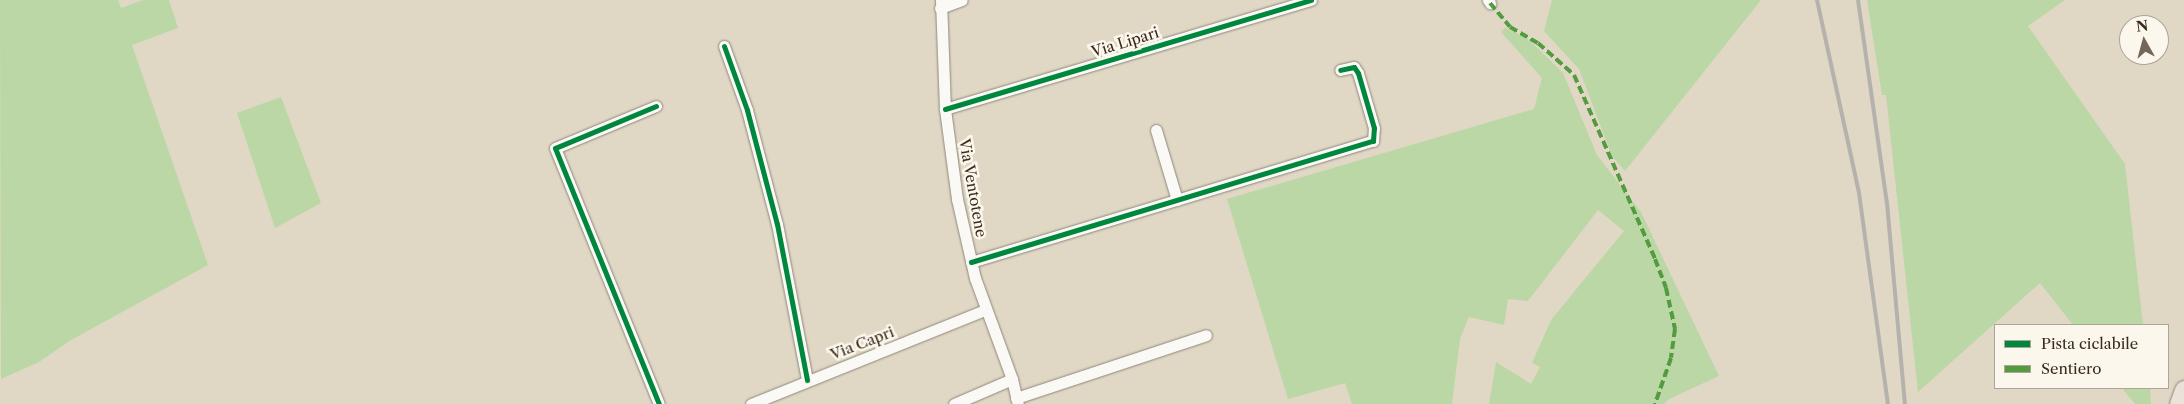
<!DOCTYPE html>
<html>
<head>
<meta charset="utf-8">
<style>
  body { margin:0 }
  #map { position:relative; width:2184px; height:404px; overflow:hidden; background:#e0d8c5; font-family:"Libre Caslon Text",serif }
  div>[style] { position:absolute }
  .green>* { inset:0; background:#bbd7a5 }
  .roads { filter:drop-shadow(0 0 1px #8e877b) drop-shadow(0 0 1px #8e877b) }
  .minor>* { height:11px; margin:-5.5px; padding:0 5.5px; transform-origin:5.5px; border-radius:5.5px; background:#faf9f6 }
  .primary>* { height:19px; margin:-9.5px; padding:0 9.5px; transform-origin:9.5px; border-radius:9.5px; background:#ebe3da }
  .rail>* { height:4px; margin:-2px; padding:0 2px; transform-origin:2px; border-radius:2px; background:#b5b2ad }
  .quiet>* { height:4px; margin-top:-2px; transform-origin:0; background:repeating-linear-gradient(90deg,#529c3f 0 8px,transparent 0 12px) }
  .cycleway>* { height:5px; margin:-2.5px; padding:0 2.5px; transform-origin:2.5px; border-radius:2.5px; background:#00873e }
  span { translate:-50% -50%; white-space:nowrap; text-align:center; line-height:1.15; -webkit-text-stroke:5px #fbf7ec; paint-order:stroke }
  .street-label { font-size:15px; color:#3b2a1e }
  .legend { position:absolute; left:1994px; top:324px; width:175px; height:65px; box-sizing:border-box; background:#fbf7ec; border:1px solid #aea59a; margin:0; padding:6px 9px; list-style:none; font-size:15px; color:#3b2a1e }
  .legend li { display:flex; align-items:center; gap:10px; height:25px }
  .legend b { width:25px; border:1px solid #aea59a }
  .north { position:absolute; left:2119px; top:15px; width:50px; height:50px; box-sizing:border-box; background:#fbf7ec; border:1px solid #aea59a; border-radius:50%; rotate:353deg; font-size:14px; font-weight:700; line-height:20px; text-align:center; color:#3b2a1e }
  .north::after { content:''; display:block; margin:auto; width:18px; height:22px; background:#756758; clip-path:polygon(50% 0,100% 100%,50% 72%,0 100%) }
</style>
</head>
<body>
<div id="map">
  <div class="green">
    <div style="clip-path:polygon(0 0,118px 0,121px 8px,143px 0,169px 0,178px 28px,132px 45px,208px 265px,71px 340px,39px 362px,1px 379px)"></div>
    <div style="clip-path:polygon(1552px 0,1761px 0,1625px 171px,1612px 156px,1579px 69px,1544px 31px)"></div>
    <div style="clip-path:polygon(1867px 0,2065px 0,2028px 26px,2125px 164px,2143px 325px,2073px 325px,2040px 283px,1918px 392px,1886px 95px,1882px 95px)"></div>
    <div style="clip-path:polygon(1505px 28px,1527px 38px,1563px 73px,1597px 155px,1641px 212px,1719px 376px,1669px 399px,1664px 404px,1489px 404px,1496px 362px,1531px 384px,1540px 367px,1532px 363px,1551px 320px,1624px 231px,1598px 210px,1528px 301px,1508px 299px,1504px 325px,1469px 317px,1460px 339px,1452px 404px,1352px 404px,1345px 383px,1288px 399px,1227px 199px,1534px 109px,1542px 78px,1501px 32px)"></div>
    <div style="clip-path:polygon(281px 97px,321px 203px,275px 228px,237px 113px)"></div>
    <div style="clip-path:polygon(2122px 388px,2150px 388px,2151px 404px,2135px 404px)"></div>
  </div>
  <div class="roads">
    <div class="minor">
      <div style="left:941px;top:0;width:109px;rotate:87.9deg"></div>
      <div style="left:945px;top:109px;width:91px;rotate:82.4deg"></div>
      <div style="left:957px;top:199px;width:81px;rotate:77.2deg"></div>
      <div style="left:975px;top:278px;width:108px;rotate:69.9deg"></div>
      <div style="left:1012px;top:379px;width:26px;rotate:77deg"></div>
      <div style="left:1488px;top:0;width:4px;rotate:56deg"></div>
      <div style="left:940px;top:8px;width:23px;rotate:-20deg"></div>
      <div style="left:724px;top:46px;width:68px;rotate:70.2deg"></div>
      <div style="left:747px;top:110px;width:118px;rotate:75.3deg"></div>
      <div style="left:777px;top:224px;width:159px;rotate:79.1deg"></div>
      <div style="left:656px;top:106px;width:109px;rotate:157.4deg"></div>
      <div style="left:555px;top:148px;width:276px;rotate:67.9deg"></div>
      <div style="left:945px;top:109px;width:382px;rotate:-16.6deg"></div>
      <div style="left:1156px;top:130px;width:73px;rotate:73.3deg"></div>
      <div style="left:971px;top:262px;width:420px;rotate:-16.8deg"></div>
      <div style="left:1373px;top:141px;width:13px;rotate:-86deg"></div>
      <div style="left:1374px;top:128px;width:57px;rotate:-106.2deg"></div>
      <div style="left:1358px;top:73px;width:7px;rotate:-124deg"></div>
      <div style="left:1354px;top:67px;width:14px;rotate:168deg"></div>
      <div style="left:1016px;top:398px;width:200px;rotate:-18.3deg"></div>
      <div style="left:751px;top:404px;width:252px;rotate:-21.9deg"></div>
      <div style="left:954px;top:404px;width:63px;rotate:-23.3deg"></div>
    </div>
    <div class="primary">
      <div style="left:2179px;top:404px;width:15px;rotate:-70deg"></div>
    </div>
  </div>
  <div class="rail">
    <div style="left:1817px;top:0;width:198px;rotate:77.7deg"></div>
    <div style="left:1859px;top:193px;width:213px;rotate:82.2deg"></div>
    <div style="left:1858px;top:0;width:205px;rotate:81.9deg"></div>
    <div style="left:1887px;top:203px;width:202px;rotate:84.9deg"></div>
  </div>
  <div class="quiet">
    <div style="left:1490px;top:3px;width:31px;rotate:50deg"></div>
    <div style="left:1510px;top:27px;width:32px;rotate:30deg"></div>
    <div style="left:1538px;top:43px;width:48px;rotate:41.6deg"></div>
    <div style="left:1574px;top:75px;width:201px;rotate:66.2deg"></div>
    <div style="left:1655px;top:259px;width:31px;rotate:69deg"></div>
    <div style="left:1666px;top:288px;width:42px;rotate:77.6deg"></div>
    <div style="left:1675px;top:329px;width:29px;rotate:98deg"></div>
    <div style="left:1671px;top:358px;width:49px;rotate:109.2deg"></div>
  </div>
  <div class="cycleway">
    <div style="left:724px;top:46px;width:68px;rotate:70.2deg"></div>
    <div style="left:747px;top:110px;width:118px;rotate:75.3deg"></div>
    <div style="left:777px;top:224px;width:159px;rotate:79.1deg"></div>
    <div style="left:656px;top:106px;width:109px;rotate:157.4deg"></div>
    <div style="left:555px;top:148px;width:276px;rotate:67.9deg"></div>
    <div style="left:945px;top:109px;width:382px;rotate:-16.6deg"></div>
    <div style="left:971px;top:262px;width:420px;rotate:-16.8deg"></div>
    <div style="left:1373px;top:141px;width:13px;rotate:-86deg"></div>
    <div style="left:1374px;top:128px;width:57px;rotate:-106.2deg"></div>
    <div style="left:1358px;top:73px;width:7px;rotate:-124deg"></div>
    <div style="left:1354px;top:67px;width:14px;rotate:168deg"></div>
  </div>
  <div class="street-label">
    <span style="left:1125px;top:42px;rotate:-17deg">Via Lipari</span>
    <span style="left:973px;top:188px;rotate:80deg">Via Ventotene</span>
    <span style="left:862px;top:343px;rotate:-21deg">Via Capri</span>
  </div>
  <ul class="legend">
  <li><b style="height:6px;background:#00873e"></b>Pista ciclabile</li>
  <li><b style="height:6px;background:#529c3f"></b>Sentiero</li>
  </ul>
  <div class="north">N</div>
</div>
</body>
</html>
